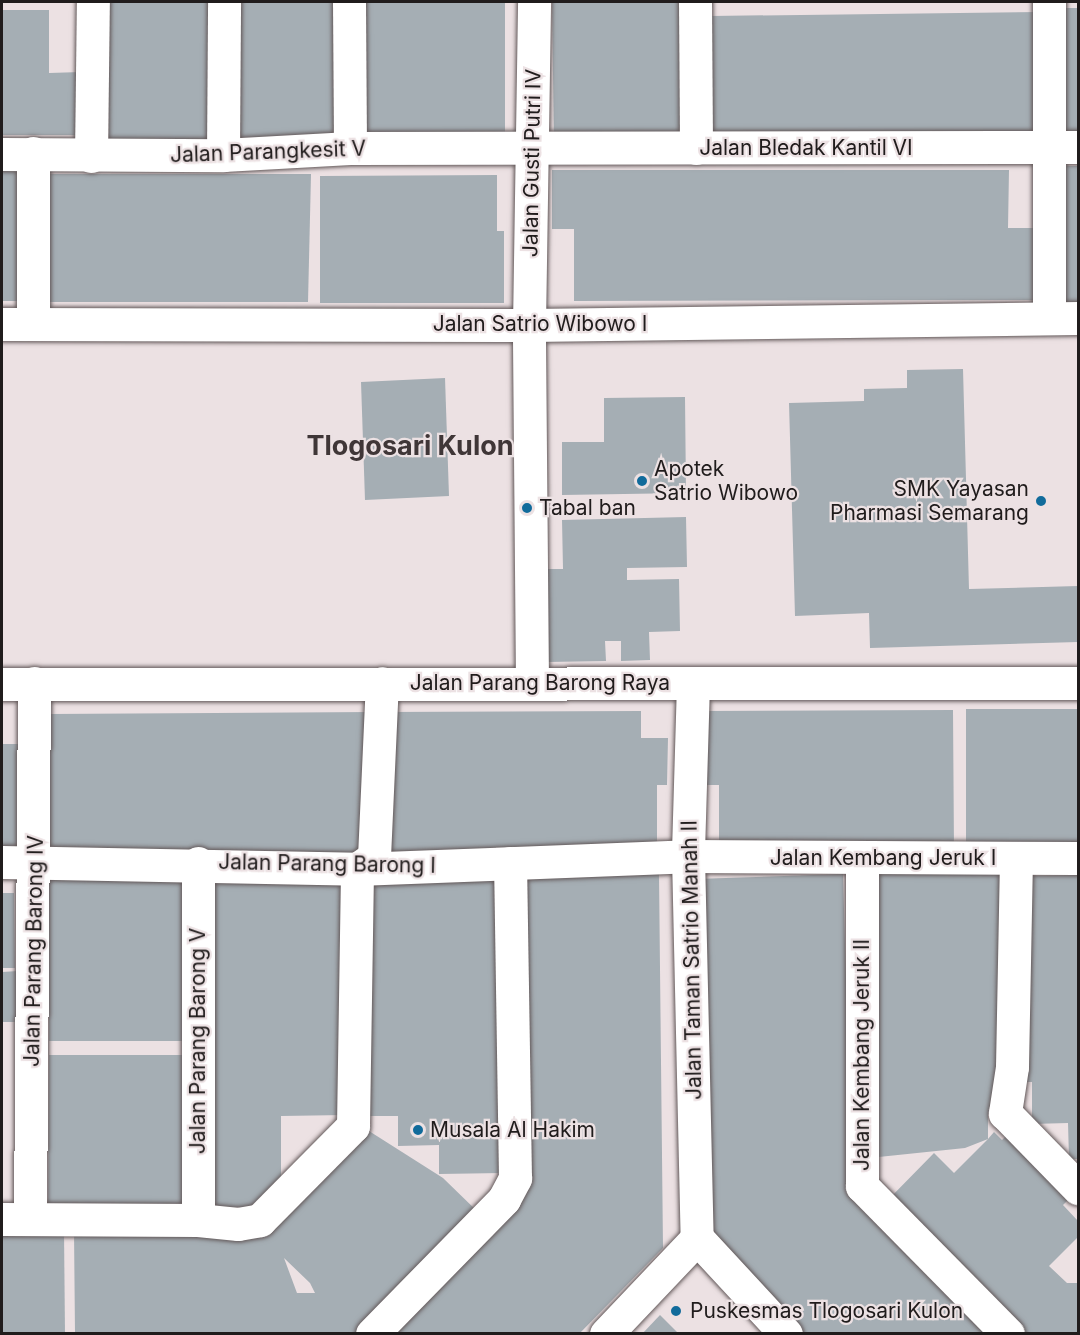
<!DOCTYPE html>
<html>
<head>
<meta charset="utf-8">
<style>
  body { margin:0 }
  #map { position:relative; width:1080px; height:1335px; overflow:hidden; background:#ece1e3; font-family:Inter,sans-serif }
  div>[style] { position:absolute }
  .building>* { inset:0; background:#a5aeb4 }
  .roads { filter:drop-shadow(0 0 2px #625859) drop-shadow(0 0 2px #625859) }
  .minor>* { height:33px; margin:-16.5px; padding:0 16.5px; transform-origin:16.5px; border-radius:16.5px; background:#fff }
  .dots>* { width:16px; height:16px; translate:-50% -50%; box-sizing:border-box; border:3px solid #ece1e3; border-radius:50% }
  span { translate:-50% -50%; white-space:nowrap; text-align:center; line-height:1.15; -webkit-text-stroke:4.5px #ece1e3; paint-order:stroke }
  .street-label { font-size:21px; color:#201c1c }
  .poi-label { font-size:21px; color:#201c1c }
  .left { translate:0 -50%; text-align:left }
  .right { translate:-100% -50%; text-align:right }
  .district-label { font-size:27px; color:#3f3637; font-weight:700 }
  .frame { position:absolute; inset:0; border:3px solid #201c1c; pointer-events:none }
</style>
</head>
<body>
<div id="map">
  <div class="building">
    <div style="clip-path:polygon(107px 2px,215px 2px,216px 146px,109px 147px)"></div>
    <div style="clip-path:polygon(237px 2px,341px 2px,341px 144px,238px 145px)"></div>
    <div style="clip-path:polygon(366px 2px,505px 2px,505px 141px,366px 141px)"></div>
    <div style="clip-path:polygon(552px 2px,686px 2px,687px 144px,554px 145px)"></div>
    <div style="clip-path:polygon(1060px 8px,1078px 8px,1078px 144px,1060px 144px)"></div>
    <div style="clip-path:polygon(2px 10px,49px 10px,49px 73px,81px 72px,81px 135px,2px 135px)"></div>
    <div style="clip-path:polygon(1041px 12px,1042px 134px,711px 138px,711px 16px)"></div>
    <div style="clip-path:polygon(1060px 166px,1078px 166px,1078px 306px,1060px 306px)"></div>
    <div style="clip-path:polygon(2px 170px,23px 170px,23px 301px,2px 301px)"></div>
    <div style="clip-path:polygon(552px 170px,1009px 170px,1008px 228px,1037px 228px,1037px 300px,574px 301px,574px 229px,552px 229px)"></div>
    <div style="clip-path:polygon(44px 174px,311px 174px,308px 302px,43px 302px)"></div>
    <div style="clip-path:polygon(497px 175px,497px 231px,504px 231px,504px 303px,320px 303px,320px 176px)"></div>
    <div style="clip-path:polygon(963px 369px,969px 589px,1078px 586px,1078px 642px,870px 648px,869px 613px,795px 616px,789px 403px,864px 401px,864px 389px,907px 388px,907px 370px)"></div>
    <div style="clip-path:polygon(445px 378px,449px 496px,365px 500px,361px 382px)"></div>
    <div style="clip-path:polygon(685px 397px,686px 493px,562px 495px,562px 442px,604px 442px,604px 398px)"></div>
    <div style="clip-path:polygon(686px 517px,687px 567px,627px 568px,627px 580px,679px 579px,680px 631px,649px 632px,650px 660px,621px 661px,621px 641px,605px 641px,606px 661px,547px 662px,545px 569px,563px 569px,562px 520px)"></div>
    <div style="clip-path:polygon(966px 709px,1078px 709px,1078px 849px,966px 850px)"></div>
    <div style="clip-path:polygon(953px 710px,954px 850px,719px 851px,719px 785px,705px 785px,705px 711px)"></div>
    <div style="clip-path:polygon(641px 711px,641px 738px,668px 738px,667px 785px,657px 785px,657px 852px,384px 853px,384px 712px)"></div>
    <div style="clip-path:polygon(372px 712px,367px 853px,49px 854px,49px 714px)"></div>
    <div style="clip-path:polygon(2px 744px,23px 744px,23px 854px,2px 855px)"></div>
    <div style="clip-path:polygon(1001px 872px,1004px 1114px,988px 1114px,988px 1139px,994px 1132px,1002px 1140px,1008px 1134px,1071px 1197px,1063px 1205px,1078px 1221px,1078px 1237px,1049px 1266px,1067px 1283px,1078px 1283px,1078px 1334px,1015px 1334px,883px 1205px,934px 1153px,954px 1173px,988px 1139px,965px 1148px,869px 1158px,866px 874px)"></div>
    <div style="clip-path:polygon(659px 874px,663px 1248px,579px 1334px,390px 1334px,522px 1201px,518px 876px)"></div>
    <div style="clip-path:polygon(843px 874px,852px 1190px,990px 1334px,799px 1334px,714px 1247px,695px 879px)"></div>
    <div style="clip-path:polygon(1078px 875px,1078px 1159px,1069px 1159px,1068px 1123px,1032px 1124px,1032px 1082px,1024px 1082px,1021px 876px)"></div>
    <div style="clip-path:polygon(497px 876px,502px 1173px,439px 1174px,439px 1145px,398px 1146px,398px 1116px,369px 1116px,365px 879px)"></div>
    <div style="clip-path:polygon(343px 878px,345px 1115px,281px 1116px,281px 1189px,262px 1207px,208px 1208px,206px 881px)"></div>
    <div style="clip-path:polygon(49px 880px,187px 880px,186px 1041px,49px 1041px)"></div>
    <div style="clip-path:polygon(2px 893px,14px 893px,15px 968px,2px 968px)"></div>
    <div style="clip-path:polygon(18px 971px,19px 1022px,2px 1022px,2px 972px)"></div>
    <div style="clip-path:polygon(49px 1055px,186px 1055px,185px 1213px,48px 1213px)"></div>
    <div style="clip-path:polygon(evenodd,369px 1131px,443px 1178px,479px 1213px,359px 1334px,75px 1334px,74px 1231px,199px 1229px,317px 1184px,369px 1131px,284px 1258px,310px 1283px,315px 1293px,297px 1293px,284px 1258px)"></div>
    <div style="clip-path:polygon(64px 1231px,65px 1334px,2px 1334px,2px 1232px)"></div>
    <div style="clip-path:polygon(660px 1315px,679px 1334px,642px 1334px)"></div>
  </div>
  <div class="roads">
    <div class="minor">
      <div style="left:349px;top:2px;width:146px;rotate:89.6deg"></div>
      <div style="left:695px;top:2px;width:146px;rotate:89.6deg"></div>
      <div style="left:33px;top:153px;width:171px;rotate:90deg"></div>
      <div style="left:2px;top:154px;width:221px;rotate:0.3deg"></div>
      <div style="left:223px;top:155px;width:127px;rotate:-3.2deg"></div>
      <div style="left:350px;top:148px;width:728px;rotate:-0.08deg"></div>
      <div style="left:223px;top:155px;width:153px;rotate:-89.6deg"></div>
      <div style="left:91px;top:156px;width:154px;rotate:-89.3deg"></div>
      <div style="left:1049px;top:318px;width:316px;rotate:-90deg"></div>
      <div style="left:2px;top:324px;width:527px;rotate:0.11deg"></div>
      <div style="left:529px;top:325px;width:549px;rotate:-0.73deg"></div>
      <div style="left:532px;top:683px;width:358px;rotate:-90.5deg"></div>
      <div style="left:529px;top:325px;width:323px;rotate:-89.1deg"></div>
      <div style="left:693px;top:683px;width:173px;rotate:91.7deg"></div>
      <div style="left:688px;top:856px;width:382px;rotate:88.7deg"></div>
      <div style="left:2px;top:684px;width:1076px;rotate:-0.05deg"></div>
      <div style="left:1016px;top:858px;width:209px;rotate:91.1deg"></div>
      <div style="left:1012px;top:1067px;width:47px;rotate:98.7deg"></div>
      <div style="left:1005px;top:1113px;width:105px;rotate:45.8deg"></div>
      <div style="left:862px;top:860px;width:326px;rotate:90deg"></div>
      <div style="left:862px;top:1186px;width:208px;rotate:45.4deg"></div>
      <div style="left:2px;top:862px;width:355px;rotate:1.1deg"></div>
      <div style="left:357px;top:869px;width:331px;rotate:-2.2deg"></div>
      <div style="left:688px;top:856px;width:390px;rotate:0.3deg"></div>
      <div style="left:30px;top:1218px;width:535px;rotate:-89.57deg"></div>
      <div style="left:2px;top:1219px;width:196px;rotate:0.3deg"></div>
      <div style="left:198px;top:1220px;width:40px;rotate:5.7deg"></div>
      <div style="left:238px;top:1224px;width:22px;rotate:-10deg"></div>
      <div style="left:260px;top:1220px;width:132px;rotate:-45.3deg"></div>
      <div style="left:353px;top:1126px;width:257px;rotate:-89.1deg"></div>
      <div style="left:357px;top:869px;width:21px;rotate:-35deg"></div>
      <div style="left:374px;top:857px;width:174px;rotate:-87.4deg"></div>
      <div style="left:198px;top:1220px;width:357px;rotate:-90deg"></div>
      <div style="left:372px;top:1334px;width:189px;rotate:-45.6deg"></div>
      <div style="left:504px;top:1199px;width:24px;rotate:-62deg"></div>
      <div style="left:515px;top:1178px;width:315px;rotate:-90.9deg"></div>
      <div style="left:606px;top:1334px;width:132px;rotate:-46.5deg"></div>
      <div style="left:697px;top:1238px;width:131px;rotate:47.2deg"></div>
    </div>
  </div>
  <div class="dots">
    <div style="left:642px;top:481px;background:#116b9b"></div>
    <div style="left:1041px;top:501px;background:#116b9b"></div>
    <div style="left:527px;top:508px;background:#116b9b"></div>
    <div style="left:418px;top:1130px;background:#116b9b"></div>
    <div style="left:676px;top:1311px;background:#116b9b"></div>
  </div>
  <div class="street-label">
    <span style="left:806px;top:148px">Jalan Bledak Kantil VI</span>
    <span style="left:268px;top:152px;rotate:-2deg">Jalan Parangkesit V</span>
    <span style="left:532px;top:163px;rotate:-89deg">Jalan Gusti Putri IV</span>
    <span style="left:540px;top:324px">Jalan Satrio Wibowo I</span>
    <span style="left:540px;top:683px">Jalan Parang Barong Raya</span>
    <span style="left:883px;top:858px">Jalan Kembang Jeruk I</span>
    <span style="left:327px;top:864px;rotate:1deg">Jalan Parang Barong I</span>
    <span style="left:34px;top:951px;rotate:-89deg">Jalan Parang Barong IV</span>
    <span style="left:692px;top:960px;rotate:-91deg">Jalan Taman Satrio Manah II</span>
    <span style="left:198px;top:1041px;rotate:-90deg">Jalan Parang Barong V</span>
    <span style="left:862px;top:1055px;rotate:-90deg">Jalan Kembang Jeruk II</span>
  </div>
  <div class="poi-label">
    <span class="left" style="left:654px;top:481px">Apotek<br>Satrio Wibowo</span>
    <span class="right" style="left:1029px;top:501px">SMK Yayasan<br>Pharmasi Semarang</span>
    <span class="left" style="left:539px;top:508px">Tabal ban</span>
    <span class="left" style="left:430px;top:1130px">Musala Al Hakim</span>
    <span class="left" style="left:690px;top:1311px">Puskesmas Tlogosari Kulon</span>
  </div>
  <div class="district-label">
    <span style="left:410px;top:446px">Tlogosari Kulon</span>
  </div>
  <div class="frame"></div>
</div>
</body>
</html>
